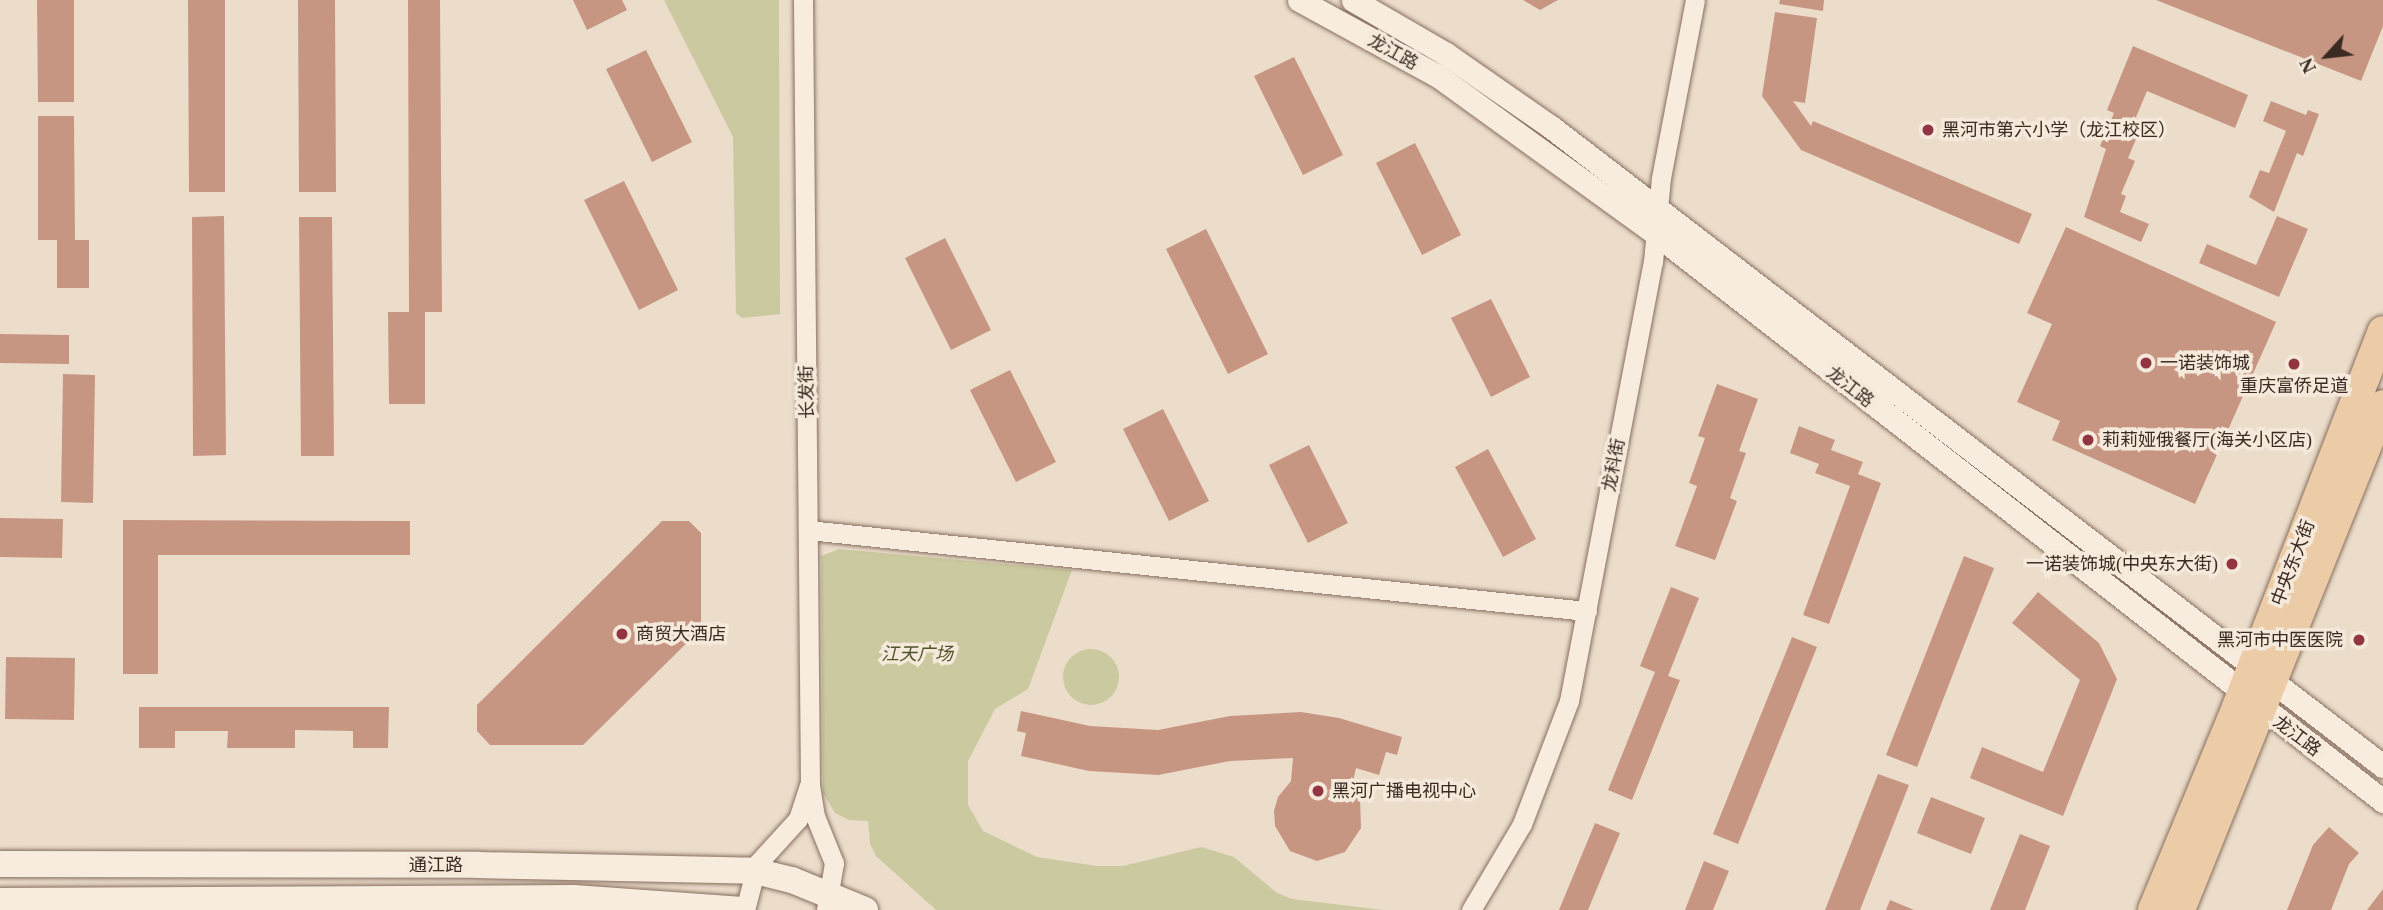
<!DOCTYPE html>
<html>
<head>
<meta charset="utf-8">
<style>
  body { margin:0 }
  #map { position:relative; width:2383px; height:910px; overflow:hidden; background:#ecddcb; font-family:"Times New Roman","Noto Sans SC",serif }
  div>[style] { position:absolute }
  .green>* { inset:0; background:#cac99f }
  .round { border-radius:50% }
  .building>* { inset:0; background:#c79683 }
  .roads { filter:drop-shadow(0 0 2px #886f60) drop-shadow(0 0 2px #886f60) }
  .minor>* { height:19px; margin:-9.5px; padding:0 9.5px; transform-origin:9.5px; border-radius:9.5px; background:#f7ecde }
  .tertiary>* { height:23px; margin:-11.5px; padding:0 11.5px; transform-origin:11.5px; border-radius:11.5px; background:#f7ecde }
  .secondary>* { height:26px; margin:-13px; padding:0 13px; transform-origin:13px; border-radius:13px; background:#f7ecde }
  .primary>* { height:30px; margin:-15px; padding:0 15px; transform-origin:15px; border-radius:15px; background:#eccca6 }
  .dots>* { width:19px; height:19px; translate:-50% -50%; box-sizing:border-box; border:4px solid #f4e9da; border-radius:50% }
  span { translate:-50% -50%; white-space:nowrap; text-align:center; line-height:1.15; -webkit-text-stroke:7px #f4e9da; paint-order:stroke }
  .street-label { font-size:18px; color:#3a2a22 }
  .poi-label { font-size:18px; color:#3a2a22 }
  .left { translate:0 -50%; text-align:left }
  .right { translate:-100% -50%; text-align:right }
  .park-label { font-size:18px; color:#50552a; font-style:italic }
  .north { position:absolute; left:2292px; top:21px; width:70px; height:70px; -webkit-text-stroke:5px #f4e9da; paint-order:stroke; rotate:243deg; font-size:19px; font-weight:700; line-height:28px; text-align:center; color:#3a2a22 }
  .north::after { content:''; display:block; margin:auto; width:24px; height:32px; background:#3a2a22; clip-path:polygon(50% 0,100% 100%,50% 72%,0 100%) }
</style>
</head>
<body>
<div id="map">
  <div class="green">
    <div style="clip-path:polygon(664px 0,779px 0,780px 314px,742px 318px,736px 313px,733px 137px)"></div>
    <div style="clip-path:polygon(839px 549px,1072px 570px,1028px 689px,995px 709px,968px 761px,968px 805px,983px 831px,1037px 857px,1097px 866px,1123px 866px,1201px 847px,1234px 857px,1277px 893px,1292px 899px,1383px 910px,936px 910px,876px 856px,870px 844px,868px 821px,849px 820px,835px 813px,823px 793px,821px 556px)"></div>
    <div class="round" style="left:1063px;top:649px;width:56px;height:56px"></div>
  </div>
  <div class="building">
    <div style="clip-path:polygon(37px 0,74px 0,74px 102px,38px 102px)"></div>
    <div style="clip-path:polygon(188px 0,225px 0,225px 192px,189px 192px)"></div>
    <div style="clip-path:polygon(298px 0,335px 0,336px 192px,299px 192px)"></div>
    <div style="clip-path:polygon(408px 0,440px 0,442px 312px,425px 312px,425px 404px,389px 404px,388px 312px,409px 312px)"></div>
    <div style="clip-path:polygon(573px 0,622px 0,627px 10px,587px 30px)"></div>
    <div style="clip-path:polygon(1523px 0,1558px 0,1540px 10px)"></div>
    <div style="clip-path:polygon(1780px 0,1824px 0,1823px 11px,1779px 4px)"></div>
    <div style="clip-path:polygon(2156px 0,2383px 0,2383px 26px,2361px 81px)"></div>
    <div style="clip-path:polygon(1775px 12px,1817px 18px,1805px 103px,1793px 101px,1811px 126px,1813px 121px,2032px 214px,2019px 244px,1801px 150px,1762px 96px)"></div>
    <div style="clip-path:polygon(2133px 46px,2248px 95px,2235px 128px,2147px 91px,2134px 122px,2142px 125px,2128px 158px,2135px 161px,2121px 194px,2126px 196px,2120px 212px,2149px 224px,2141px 242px,2084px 217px,2106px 149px,2100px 146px,2114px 113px,2107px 110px)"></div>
    <div style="clip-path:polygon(646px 50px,692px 142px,652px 162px,606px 69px)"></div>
    <div style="clip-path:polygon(1294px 57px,1343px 155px,1303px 175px,1254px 76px)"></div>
    <div style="clip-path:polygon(2271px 101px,2306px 115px,2308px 110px,2319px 114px,2303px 156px,2297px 153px,2274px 212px,2249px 197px,2260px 170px,2269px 173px,2286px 131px,2263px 121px)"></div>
    <div style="clip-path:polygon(38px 116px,74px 116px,75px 240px,89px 240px,89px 288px,57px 288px,57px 240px,38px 240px)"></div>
    <div style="clip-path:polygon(1415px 143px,1461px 235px,1422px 255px,1376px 163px)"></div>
    <div style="clip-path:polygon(624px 181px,678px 290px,639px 310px,584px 200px)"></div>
    <div style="clip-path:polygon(224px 216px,226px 455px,193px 456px,192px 217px)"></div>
    <div style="clip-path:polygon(2277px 216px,2308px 229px,2279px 297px,2199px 263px,2207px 244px,2256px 265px)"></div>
    <div style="clip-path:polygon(299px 217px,332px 217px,334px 456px,301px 456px)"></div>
    <div style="clip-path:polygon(2066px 227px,2276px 322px,2195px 504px,2052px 440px,2060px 421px,2017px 402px,2052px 324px,2027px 313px)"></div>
    <div style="clip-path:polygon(1206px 229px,1268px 354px,1228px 374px,1166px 249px)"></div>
    <div style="clip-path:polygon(945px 238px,991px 330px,951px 350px,905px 258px)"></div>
    <div style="clip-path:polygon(1491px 299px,1530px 377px,1491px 397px,1451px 318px)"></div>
    <div style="clip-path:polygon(0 334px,69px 335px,69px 364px,0 363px)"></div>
    <div style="clip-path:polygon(1010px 370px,1056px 462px,1016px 482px,970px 390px)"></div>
    <div style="clip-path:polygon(63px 374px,95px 375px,93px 503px,61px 502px)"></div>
    <div style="clip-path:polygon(1717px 384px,1758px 399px,1739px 451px,1746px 453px,1730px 498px,1737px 501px,1715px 560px,1675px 546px,1697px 486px,1689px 483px,1705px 438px,1698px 436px)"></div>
    <div style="clip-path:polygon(1163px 409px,1209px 501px,1169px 521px,1123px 429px)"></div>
    <div style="clip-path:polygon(1799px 426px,1835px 440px,1831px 450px,1863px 462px,1858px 474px,1881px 483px,1829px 624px,1803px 615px,1850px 486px,1815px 473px,1819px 464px,1790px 453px)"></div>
    <div style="clip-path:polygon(1309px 445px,1348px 523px,1308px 543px,1269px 465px)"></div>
    <div style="clip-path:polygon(1488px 449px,1536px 539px,1503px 557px,1455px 467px)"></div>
    <div style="clip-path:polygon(0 518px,63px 519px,62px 558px,0 557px)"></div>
    <div style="clip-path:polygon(123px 520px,410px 521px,410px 555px,158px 555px,158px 674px,123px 674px)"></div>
    <div style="clip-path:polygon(662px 521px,689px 521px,701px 533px,701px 629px,583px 745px,490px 745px,477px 731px,477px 705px)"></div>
    <div style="clip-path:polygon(1964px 556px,1994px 568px,1917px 767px,1886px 755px)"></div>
    <div style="clip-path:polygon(1671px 587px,1699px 598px,1668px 676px,1680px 680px,1632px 800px,1608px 790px,1655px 672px,1640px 666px)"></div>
    <div style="clip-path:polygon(2038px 592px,2099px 643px,2117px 679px,2063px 816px,1970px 778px,1982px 747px,2043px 772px,2080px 680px,2012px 623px)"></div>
    <div style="clip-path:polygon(1792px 637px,1817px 647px,1738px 844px,1713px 834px)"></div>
    <div style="clip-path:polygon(6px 657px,75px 658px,74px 720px,5px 719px)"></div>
    <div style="clip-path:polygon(139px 707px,389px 707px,388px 748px,353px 748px,353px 731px,295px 730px,295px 748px,227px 748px,228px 731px,175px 731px,175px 748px,139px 748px)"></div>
    <div style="clip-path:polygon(1021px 711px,1090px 726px,1158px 730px,1230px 716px,1301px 712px,1339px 718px,1402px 737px,1397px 755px,1386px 752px,1379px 775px,1356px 768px,1352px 786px,1360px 798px,1361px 828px,1345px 852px,1317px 861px,1290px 851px,1275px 826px,1274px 811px,1278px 797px,1291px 781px,1293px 758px,1230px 761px,1158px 775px,1089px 771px,1021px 756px,1026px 733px,1017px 731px)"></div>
    <div style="clip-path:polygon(1878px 774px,1909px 785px,1860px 910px,1825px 910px)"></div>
    <div style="clip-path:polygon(1931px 797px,1985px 818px,1971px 854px,1917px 833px)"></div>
    <div style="clip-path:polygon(1595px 823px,1620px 833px,1588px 910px,1559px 910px)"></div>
    <div style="clip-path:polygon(2329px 827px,2359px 853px,2349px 864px,2331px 910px,2287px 910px,2313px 845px)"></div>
    <div style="clip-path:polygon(2020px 834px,2050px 846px,2025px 910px,1990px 910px)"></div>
    <div style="clip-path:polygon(1704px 861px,1729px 871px,1713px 910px,1685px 910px)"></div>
    <div style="clip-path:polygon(2383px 889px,2383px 910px,2367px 910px)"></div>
    <div style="clip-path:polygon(1890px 900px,1914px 910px,1886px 910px)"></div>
  </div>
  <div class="roads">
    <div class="minor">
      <div style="left:803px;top:0;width:785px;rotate:89.49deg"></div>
      <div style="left:810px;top:785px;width:31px;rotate:81deg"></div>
      <div style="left:815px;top:816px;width:51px;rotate:68deg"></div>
      <div style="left:834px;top:863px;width:48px;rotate:99.7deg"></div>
      <div style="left:808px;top:530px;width:783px;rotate:5.94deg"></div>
      <div style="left:745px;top:910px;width:48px;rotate:-75.4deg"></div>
      <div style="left:757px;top:864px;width:61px;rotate:-47.7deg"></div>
      <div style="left:798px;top:819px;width:35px;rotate:-72deg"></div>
      <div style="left:1471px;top:910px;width:100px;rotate:-59.3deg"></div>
      <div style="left:1522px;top:824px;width:132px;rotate:-69.1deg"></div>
      <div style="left:1569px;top:701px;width:447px;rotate:-79.2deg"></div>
      <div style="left:1653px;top:262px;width:84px;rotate:-84.6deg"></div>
      <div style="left:1661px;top:178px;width:181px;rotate:-79.2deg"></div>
    </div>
    <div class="tertiary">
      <div style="left:1299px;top:0;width:158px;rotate:28.7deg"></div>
      <div style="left:1438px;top:76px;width:269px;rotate:35.9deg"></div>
      <div style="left:1656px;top:234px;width:922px;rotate:37.95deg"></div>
      <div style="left:1353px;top:0;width:108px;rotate:30.1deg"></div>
      <div style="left:1446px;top:54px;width:128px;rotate:34.8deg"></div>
      <div style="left:1551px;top:127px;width:1049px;rotate:37.53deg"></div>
    </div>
    <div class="secondary">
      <div style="left:0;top:864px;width:478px;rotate:0.1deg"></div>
      <div style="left:478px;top:865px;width:277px;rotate:1.2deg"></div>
      <div style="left:755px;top:871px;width:38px;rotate:14deg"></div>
      <div style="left:792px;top:880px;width:79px;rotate:22.3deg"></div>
      <div style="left:0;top:901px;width:574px;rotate:-0.3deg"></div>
      <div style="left:574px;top:898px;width:169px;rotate:4.1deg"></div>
    </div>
    <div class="primary">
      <div style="left:2153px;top:910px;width:220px;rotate:-67.5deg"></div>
      <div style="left:2237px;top:707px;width:403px;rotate:-68.8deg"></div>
      <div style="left:2180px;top:910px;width:544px;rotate:-68.1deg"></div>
    </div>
  </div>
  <div class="dots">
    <div style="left:1928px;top:130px;background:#933442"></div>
    <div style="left:2146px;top:363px;background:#933442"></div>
    <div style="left:2294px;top:364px;background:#933442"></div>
    <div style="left:2088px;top:440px;background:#933442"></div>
    <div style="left:2232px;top:564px;background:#933442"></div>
    <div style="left:622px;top:634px;background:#933442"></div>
    <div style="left:2359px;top:640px;background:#933442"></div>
    <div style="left:1318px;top:791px;background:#933442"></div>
  </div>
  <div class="street-label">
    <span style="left:1393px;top:52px;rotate:29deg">龙江路</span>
    <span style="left:1850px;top:387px;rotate:38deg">龙江路</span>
    <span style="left:807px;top:392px;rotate:-91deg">长发街</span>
    <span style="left:1614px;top:465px;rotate:-79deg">龙科街</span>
    <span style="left:2293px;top:563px;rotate:-69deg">中央东大街</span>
    <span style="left:2297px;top:736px;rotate:37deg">龙江路</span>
    <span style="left:436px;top:865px">通江路</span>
  </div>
  <div class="poi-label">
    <span class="left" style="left:1942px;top:130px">黑河市第六小学（龙江校区）</span>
    <span class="left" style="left:2160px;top:363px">一诺装饰城</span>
    <span style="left:2294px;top:386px">重庆富侨足道</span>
    <span class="left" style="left:2102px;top:440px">莉莉娅俄餐厅(海关小区店)</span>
    <span class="right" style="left:2218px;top:564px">一诺装饰城(中央东大街)</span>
    <span class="left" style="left:636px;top:634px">商贸大酒店</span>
    <span class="right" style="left:2343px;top:640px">黑河市中医医院</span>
    <span class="left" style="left:1332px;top:791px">黑河广播电视中心</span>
  </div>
  <div class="park-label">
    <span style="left:917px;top:654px">江天广场</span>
  </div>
  <div class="north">N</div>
</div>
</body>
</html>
